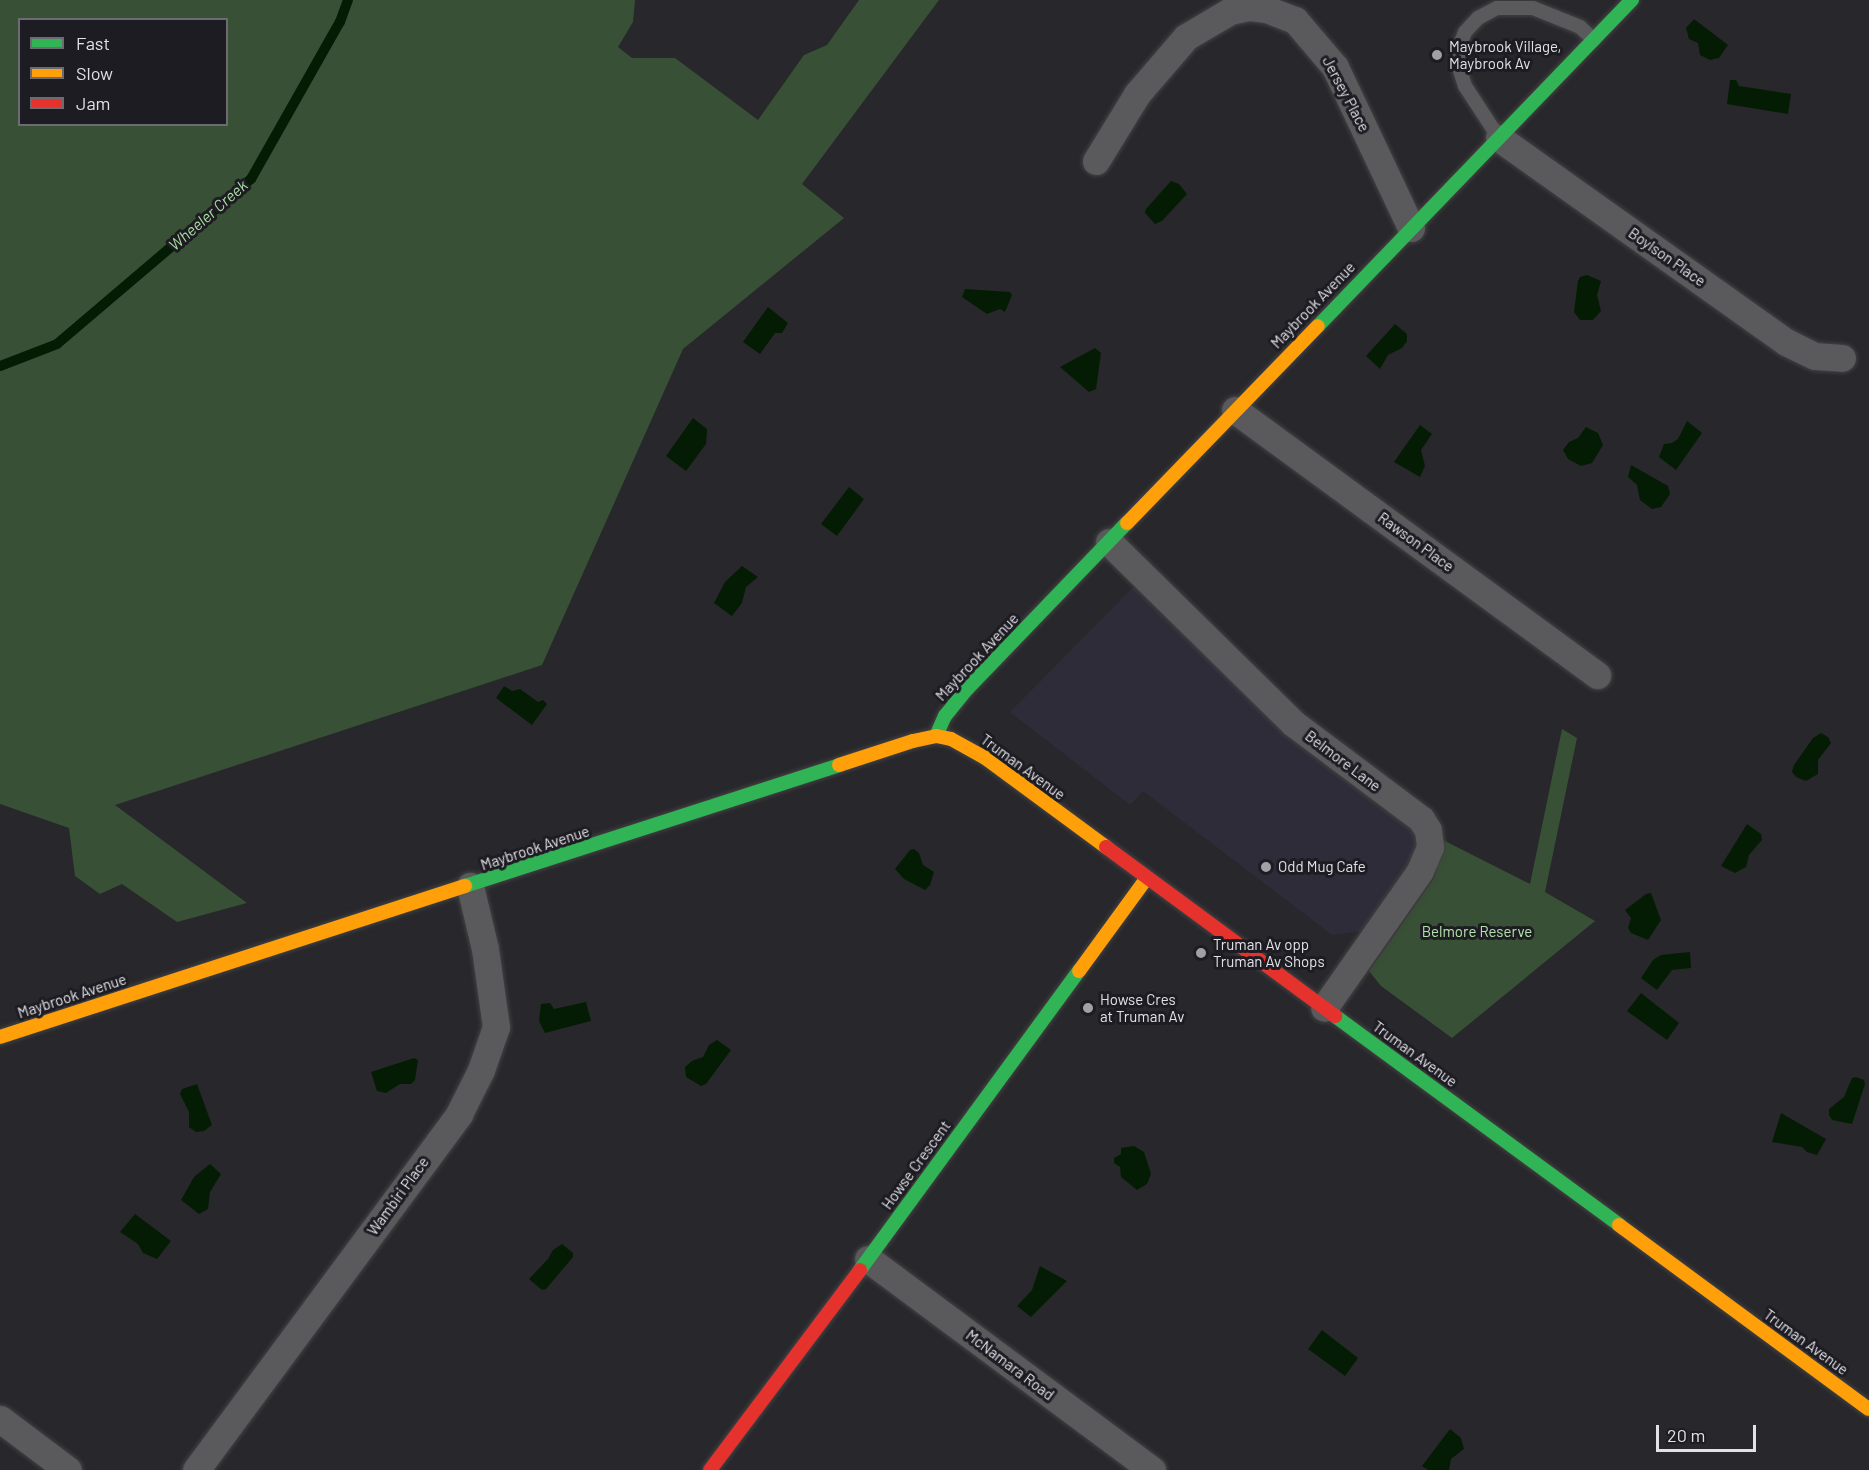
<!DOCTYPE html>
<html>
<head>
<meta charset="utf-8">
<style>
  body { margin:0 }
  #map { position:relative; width:1869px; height:1470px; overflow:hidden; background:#28272b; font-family:Barlow,sans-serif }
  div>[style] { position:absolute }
  .built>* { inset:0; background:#2e2c38 }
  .green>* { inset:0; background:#385035 }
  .water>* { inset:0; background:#051c04 }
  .stream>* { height:10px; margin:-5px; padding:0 5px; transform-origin:5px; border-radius:5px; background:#051c04 }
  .roads { filter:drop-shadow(0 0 2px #424244) drop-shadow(0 0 2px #424244) }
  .lane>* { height:14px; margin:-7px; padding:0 7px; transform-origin:7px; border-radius:7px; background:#5a595c }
  .street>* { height:27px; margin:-13.5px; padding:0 13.5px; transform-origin:13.5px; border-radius:13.5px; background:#5a595c }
  .fast>* { height:14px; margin:-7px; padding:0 7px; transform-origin:7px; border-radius:7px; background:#30b455 }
  .slow>* { height:14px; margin:-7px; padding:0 7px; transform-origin:7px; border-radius:7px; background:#ff9f0a }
  .jam>* { height:14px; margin:-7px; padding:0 7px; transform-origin:7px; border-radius:7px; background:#e5322d }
  .dots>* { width:16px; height:16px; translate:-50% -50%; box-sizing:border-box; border:3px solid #1d1c23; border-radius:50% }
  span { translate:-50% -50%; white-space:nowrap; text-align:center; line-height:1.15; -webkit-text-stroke:6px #1d1c23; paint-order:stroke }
  .poi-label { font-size:15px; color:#e2e1e6 }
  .left { translate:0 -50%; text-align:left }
  .street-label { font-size:15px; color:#e2e1e6 }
  .park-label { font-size:15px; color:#b2e4a8 }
  .water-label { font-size:16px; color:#aadca1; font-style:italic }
  .legend { position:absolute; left:18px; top:18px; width:210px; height:108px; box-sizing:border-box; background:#1d1c23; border:2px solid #6c6b71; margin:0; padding:8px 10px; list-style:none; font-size:18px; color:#e2e1e6 }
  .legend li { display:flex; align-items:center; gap:12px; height:30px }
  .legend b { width:30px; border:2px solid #6c6b71 }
  .scale { position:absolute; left:1656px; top:1425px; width:100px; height:27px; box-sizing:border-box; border:3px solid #e2e1e6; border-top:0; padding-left:8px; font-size:18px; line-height:21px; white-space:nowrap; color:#e2e1e6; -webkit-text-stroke:4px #1d1c23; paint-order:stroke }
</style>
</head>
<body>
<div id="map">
  <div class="built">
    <div style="clip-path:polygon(1135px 585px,1277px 725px,1324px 763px,1408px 825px,1416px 835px,1418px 847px,1415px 858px,1363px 931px,1332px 935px,1143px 791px,1130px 805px,1010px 712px)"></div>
  </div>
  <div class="green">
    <div style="clip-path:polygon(evenodd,0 0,635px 0,633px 22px,618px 47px,632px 58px,675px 58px,758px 120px,804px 55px,827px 45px,859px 0,939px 0,802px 184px,844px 218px,683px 349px,542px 665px,115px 805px,247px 903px,177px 922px,122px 884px,100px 894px,75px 876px,69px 828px,0 804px,0 0,20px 20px,226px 20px,226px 124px,20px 124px,20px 20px)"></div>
    <div style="clip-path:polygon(1562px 729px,1577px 738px,1545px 892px,1595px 921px,1452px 1038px,1381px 986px,1369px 971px,1434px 878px,1439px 860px,1439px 838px,1530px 884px)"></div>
  </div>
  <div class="water">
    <div style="clip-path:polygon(1694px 19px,1728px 45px,1719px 58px,1710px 60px,1700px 55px,1698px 43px,1689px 39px,1686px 28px)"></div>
    <div style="clip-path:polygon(1730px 80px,1736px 80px,1739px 86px,1791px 94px,1788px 114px,1727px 104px)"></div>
    <div style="clip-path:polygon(1171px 181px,1179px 184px,1187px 194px,1162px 221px,1155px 224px,1145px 213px,1146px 209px)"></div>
    <div style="clip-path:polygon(1587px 275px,1601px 281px,1597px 295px,1601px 311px,1593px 320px,1580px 320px,1574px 312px,1578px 281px,1580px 277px)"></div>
    <div style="clip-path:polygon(965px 289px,1010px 292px,1012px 295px,1005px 312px,1000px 309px,987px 314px,962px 297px)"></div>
    <div style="clip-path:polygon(768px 307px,788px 323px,782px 333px,775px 333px,760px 354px,743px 342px)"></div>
    <div style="clip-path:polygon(1395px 324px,1407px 334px,1407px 341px,1402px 348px,1388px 355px,1380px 369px,1366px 356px)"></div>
    <div style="clip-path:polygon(1095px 348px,1101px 353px,1096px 389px,1089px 392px,1060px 367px)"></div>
    <div style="clip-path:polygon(693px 418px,707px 429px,706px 444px,686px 471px,666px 456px)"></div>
    <div style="clip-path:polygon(1687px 421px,1702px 433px,1676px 470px,1659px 457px,1664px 444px,1672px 443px,1678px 439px)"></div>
    <div style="clip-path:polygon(1420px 425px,1432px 434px,1421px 450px,1425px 466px,1420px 477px,1394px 462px)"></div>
    <div style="clip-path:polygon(1586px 427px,1598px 433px,1603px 445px,1592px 463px,1581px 466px,1568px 459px,1563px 450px,1569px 442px,1578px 438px)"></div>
    <div style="clip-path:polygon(1631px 465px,1668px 486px,1670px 494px,1661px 507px,1652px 509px,1640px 500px,1637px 485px,1628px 477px)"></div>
    <div style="clip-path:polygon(849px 487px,864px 499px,837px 536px,821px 524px)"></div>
    <div style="clip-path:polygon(742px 566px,758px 577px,746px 587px,742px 603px,732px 616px,714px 603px,725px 582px)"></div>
    <div style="clip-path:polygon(504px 686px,512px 691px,520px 689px,538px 702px,543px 700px,547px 704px,532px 725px,496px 698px)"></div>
    <div style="clip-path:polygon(1821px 733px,1828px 737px,1831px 743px,1818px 760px,1818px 774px,1806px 781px,1796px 777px,1792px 772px,1794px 765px,1813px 738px)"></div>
    <div style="clip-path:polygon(1747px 824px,1761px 834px,1762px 840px,1749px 855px,1746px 867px,1735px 873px,1721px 866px)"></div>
    <div style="clip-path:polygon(914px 849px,919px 853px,923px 865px,934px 872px,930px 885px,925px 890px,904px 879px,895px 869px,910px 850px)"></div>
    <div style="clip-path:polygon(1651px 893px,1661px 920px,1648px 940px,1631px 933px,1628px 928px,1631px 918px,1625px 910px,1646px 894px)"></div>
    <div style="clip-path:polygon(1690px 952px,1691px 968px,1672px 970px,1657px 990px,1641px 978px,1653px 960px,1661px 955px)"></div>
    <div style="clip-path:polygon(1641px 993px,1679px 1023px,1667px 1040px,1627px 1011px)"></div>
    <div style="clip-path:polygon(586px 1002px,591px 1021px,545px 1033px,539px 1021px,541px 1004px,550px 1003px,554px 1009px)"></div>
    <div style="clip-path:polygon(717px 1040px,731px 1050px,706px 1084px,701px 1086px,686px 1077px,685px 1067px,692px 1061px,703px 1057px,709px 1045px)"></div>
    <div style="clip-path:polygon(414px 1058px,418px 1060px,415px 1080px,411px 1084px,400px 1084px,386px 1093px,377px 1091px,371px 1072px)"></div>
    <div style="clip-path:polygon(1856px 1077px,1864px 1080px,1865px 1084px,1852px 1124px,1832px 1120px,1829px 1115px,1829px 1109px,1844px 1097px,1852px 1078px)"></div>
    <div style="clip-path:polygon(197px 1084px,212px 1125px,204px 1131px,196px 1132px,189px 1127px,189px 1112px,180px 1094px,182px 1089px)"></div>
    <div style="clip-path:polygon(1781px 1113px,1826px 1139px,1817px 1155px,1807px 1152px,1802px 1147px,1772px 1142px)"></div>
    <div style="clip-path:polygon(1134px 1146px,1144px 1152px,1151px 1174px,1147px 1184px,1137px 1190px,1121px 1177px,1120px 1167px,1114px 1163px,1114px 1158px,1121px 1154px,1121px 1148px)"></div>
    <div style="clip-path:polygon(210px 1164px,221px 1174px,210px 1192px,208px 1209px,199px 1214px,181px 1200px,194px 1177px)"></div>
    <div style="clip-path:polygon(135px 1214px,171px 1241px,157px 1259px,143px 1253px,138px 1244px,120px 1232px)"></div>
    <div style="clip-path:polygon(562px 1244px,573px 1253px,573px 1257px,546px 1289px,542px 1290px,529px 1279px,548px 1259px,553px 1250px)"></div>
    <div style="clip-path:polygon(1040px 1266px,1067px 1281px,1031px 1317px,1017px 1306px,1032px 1290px)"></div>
    <div style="clip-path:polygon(1322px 1330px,1358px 1358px,1345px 1376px,1308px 1349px)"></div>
    <div style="clip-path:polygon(1450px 1429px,1461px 1438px,1464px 1449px,1451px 1459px,1449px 1470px,1428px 1470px,1422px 1466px)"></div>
  </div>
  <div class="stream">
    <div style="left:0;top:366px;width:61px;rotate:-21.1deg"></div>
    <div style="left:57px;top:344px;width:255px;rotate:-40.4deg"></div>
    <div style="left:251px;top:179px;width:180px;rotate:-60.5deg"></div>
    <div style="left:340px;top:22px;width:23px;rotate:-70deg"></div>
  </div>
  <div class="roads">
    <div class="lane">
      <div style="left:1499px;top:138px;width:62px;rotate:-123.2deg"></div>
      <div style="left:1465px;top:86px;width:22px;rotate:-108deg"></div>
      <div style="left:1458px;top:65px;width:18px;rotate:-87deg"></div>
      <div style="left:1459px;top:47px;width:16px;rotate:-68deg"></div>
      <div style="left:1465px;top:32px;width:19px;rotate:-47deg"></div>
      <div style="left:1478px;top:18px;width:21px;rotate:-28deg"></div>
      <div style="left:1497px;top:8px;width:36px"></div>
      <div style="left:1533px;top:8px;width:51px;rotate:22deg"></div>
      <div style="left:1580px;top:27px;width:19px;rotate:43deg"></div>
    </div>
    <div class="street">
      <div style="left:1499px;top:138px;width:352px;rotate:35.4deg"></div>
      <div style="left:1786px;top:342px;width:32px;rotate:26deg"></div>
      <div style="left:1815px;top:356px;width:27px;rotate:4deg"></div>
      <div style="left:1096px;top:161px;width:79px;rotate:-58.5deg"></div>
      <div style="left:1137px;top:94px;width:75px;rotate:-49.3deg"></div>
      <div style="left:1186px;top:37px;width:51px;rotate:-30.6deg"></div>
      <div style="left:1230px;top:11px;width:19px;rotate:-12deg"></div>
      <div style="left:1249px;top:7px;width:17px;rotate:7deg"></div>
      <div style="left:1266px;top:9px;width:31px;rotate:21deg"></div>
      <div style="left:1295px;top:20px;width:62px;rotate:49.6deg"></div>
      <div style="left:1335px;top:67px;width:178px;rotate:64.7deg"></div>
      <div style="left:1235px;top:410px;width:449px;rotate:36.2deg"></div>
      <div style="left:1109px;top:542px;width:258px;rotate:44.5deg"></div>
      <div style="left:1293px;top:723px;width:160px;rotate:36.9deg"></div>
      <div style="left:1421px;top:819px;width:13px;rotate:58deg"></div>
      <div style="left:1428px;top:830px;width:17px;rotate:83deg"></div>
      <div style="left:1430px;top:847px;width:26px;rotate:113deg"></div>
      <div style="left:1420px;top:871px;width:167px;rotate:125deg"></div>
      <div style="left:868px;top:1259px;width:354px;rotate:36.6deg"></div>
      <div style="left:0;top:1419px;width:85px;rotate:36.9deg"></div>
      <div style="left:196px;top:1470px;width:443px;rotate:-53.5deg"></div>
      <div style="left:459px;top:1114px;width:49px;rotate:-63.4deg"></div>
      <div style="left:481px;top:1070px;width:46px;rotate:-70.8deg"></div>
      <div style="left:496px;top:1027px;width:79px;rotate:-98deg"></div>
      <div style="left:485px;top:949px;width:65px;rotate:-103.4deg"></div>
    </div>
    <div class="fast">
      <div style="left:1318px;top:326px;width:453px;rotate:-46.1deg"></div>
      <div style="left:936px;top:736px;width:22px;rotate:-66deg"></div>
      <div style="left:945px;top:716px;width:36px;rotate:-51deg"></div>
      <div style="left:968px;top:688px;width:229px;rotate:-46.1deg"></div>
      <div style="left:465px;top:886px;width:393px;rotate:-17.9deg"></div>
      <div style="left:1335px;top:1016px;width:353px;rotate:36.3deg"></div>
      <div style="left:860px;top:1270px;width:371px;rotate:-53.8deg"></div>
    </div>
    <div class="slow">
      <div style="left:1127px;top:523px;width:274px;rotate:-45.9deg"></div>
      <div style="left:839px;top:765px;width:78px;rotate:-18deg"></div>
      <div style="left:913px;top:741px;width:24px;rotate:-12deg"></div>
      <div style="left:936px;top:736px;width:15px;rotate:11deg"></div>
      <div style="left:951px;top:739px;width:38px;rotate:29deg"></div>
      <div style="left:984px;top:757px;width:152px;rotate:36.4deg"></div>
      <div style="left:1079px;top:971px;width:114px;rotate:-53.9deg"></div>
      <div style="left:0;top:1037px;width:489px;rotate:-18deg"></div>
      <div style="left:1619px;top:1225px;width:310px;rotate:36.4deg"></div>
    </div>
    <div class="jam">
      <div style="left:1106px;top:847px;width:285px;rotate:36.4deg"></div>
      <div style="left:710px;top:1470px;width:250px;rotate:-53.1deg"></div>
    </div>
  </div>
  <div class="dots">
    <div style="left:1437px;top:55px;background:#a1a0a5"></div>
    <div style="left:1266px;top:867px;background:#a1a0a5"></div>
    <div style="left:1201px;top:953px;background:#a1a0a5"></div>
    <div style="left:1088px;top:1008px;background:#a1a0a5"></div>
  </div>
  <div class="poi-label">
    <span class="left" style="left:1449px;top:55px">Maybrook Village,<br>Maybrook Av</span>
    <span class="left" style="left:1278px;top:867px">Odd Mug Cafe</span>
    <span class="left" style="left:1213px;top:953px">Truman Av opp<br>Truman Av Shops</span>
    <span class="left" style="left:1100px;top:1008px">Howse Cres<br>at Truman Av</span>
  </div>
  <div class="street-label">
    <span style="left:1346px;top:94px;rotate:62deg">Jersey Place</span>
    <span style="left:1667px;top:257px;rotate:35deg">Boylson Place</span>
    <span style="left:1313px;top:305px;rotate:-46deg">Maybrook Avenue</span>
    <span style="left:1416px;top:542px;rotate:36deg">Rawson Place</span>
    <span style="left:977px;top:657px;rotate:-47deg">Maybrook Avenue</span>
    <span style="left:1343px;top:761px;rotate:37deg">Belmore Lane</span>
    <span style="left:1023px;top:767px;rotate:36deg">Truman Avenue</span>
    <span style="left:535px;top:848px;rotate:-18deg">Maybrook Avenue</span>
    <span style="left:72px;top:996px;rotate:-18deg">Maybrook Avenue</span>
    <span style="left:1415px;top:1054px;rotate:36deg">Truman Avenue</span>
    <span style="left:916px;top:1165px;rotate:-54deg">Howse Crescent</span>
    <span style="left:398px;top:1196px;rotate:-54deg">Wambiri Place</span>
    <span style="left:1806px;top:1342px;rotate:36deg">Truman Avenue</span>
    <span style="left:1010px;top:1365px;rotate:37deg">McNamara Road</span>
  </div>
  <div class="park-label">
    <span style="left:1477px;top:932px">Belmore Reserve</span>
  </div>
  <div class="water-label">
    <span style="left:208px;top:215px;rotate:-41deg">Wheeler Creek</span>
  </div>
  <ul class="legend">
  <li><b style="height:8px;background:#30b455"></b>Fast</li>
  <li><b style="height:8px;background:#ff9f0a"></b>Slow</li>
  <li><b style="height:8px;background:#e5322d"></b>Jam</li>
  </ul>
  <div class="scale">20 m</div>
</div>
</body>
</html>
